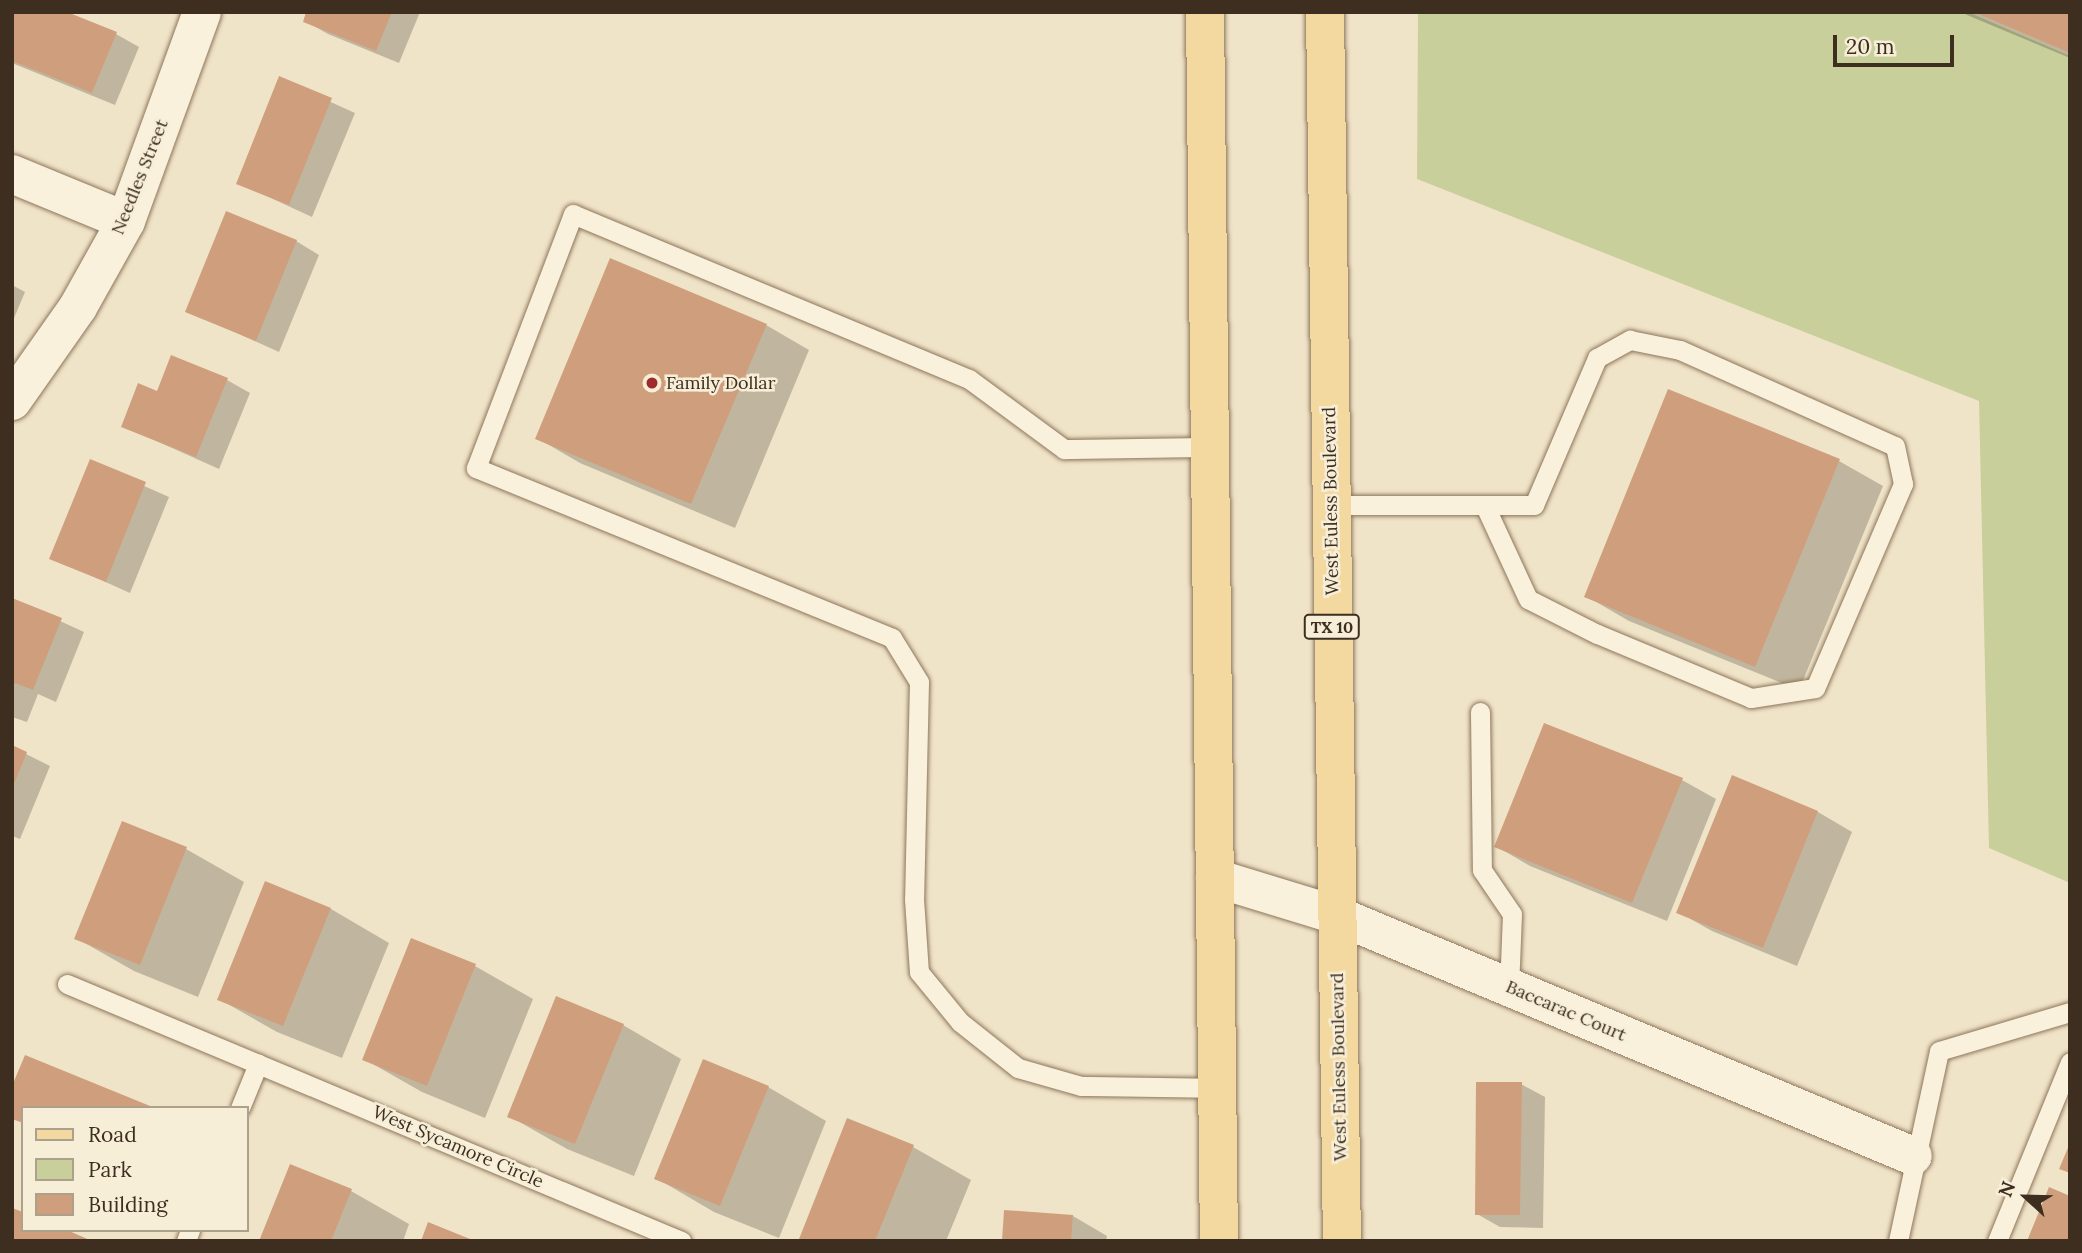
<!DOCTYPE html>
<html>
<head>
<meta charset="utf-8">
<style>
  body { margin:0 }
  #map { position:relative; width:2082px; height:1253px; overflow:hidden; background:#f0e4c8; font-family:Lora,serif }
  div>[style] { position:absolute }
  .green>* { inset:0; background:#c9cf9b }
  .shadow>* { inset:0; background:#0003 }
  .building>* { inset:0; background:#cf9f7d }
  .roads { filter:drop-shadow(0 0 2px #8d765c) drop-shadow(0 0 2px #8d765c) }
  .service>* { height:19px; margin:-9.5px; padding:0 9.5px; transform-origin:9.5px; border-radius:9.5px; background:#faf1dc }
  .minor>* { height:38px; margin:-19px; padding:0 19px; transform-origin:19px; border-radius:19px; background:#faf1dc }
  .primary>* { height:38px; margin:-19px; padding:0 19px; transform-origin:19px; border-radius:19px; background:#f3d9a0 }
  .dots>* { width:19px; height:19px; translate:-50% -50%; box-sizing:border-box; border:4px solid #f7eed8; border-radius:50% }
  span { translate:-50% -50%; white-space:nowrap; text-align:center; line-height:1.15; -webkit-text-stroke:5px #f7eed8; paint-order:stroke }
  .shield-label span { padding:2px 5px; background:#f7eed8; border:2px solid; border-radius:5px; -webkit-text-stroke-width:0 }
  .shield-label { font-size:16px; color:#3d2e20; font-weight:700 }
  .street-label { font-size:18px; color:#3d2e20 }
  .poi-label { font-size:18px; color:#3d2e20 }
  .left { translate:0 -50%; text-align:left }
  .frame { position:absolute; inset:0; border:14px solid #3d2e20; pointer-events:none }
  .legend { position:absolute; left:21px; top:1106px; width:228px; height:126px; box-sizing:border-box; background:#f7eed8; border:2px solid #ada18e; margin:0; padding:9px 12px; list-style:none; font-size:21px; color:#3d2e20 }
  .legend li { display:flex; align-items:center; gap:14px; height:35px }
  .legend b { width:35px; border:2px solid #ada18e }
  .north { position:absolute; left:1991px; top:1162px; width:70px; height:70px; -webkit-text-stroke:5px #f7eed8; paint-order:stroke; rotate:292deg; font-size:19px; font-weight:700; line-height:28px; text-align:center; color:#3d2e20 }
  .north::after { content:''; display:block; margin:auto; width:24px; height:32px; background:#3d2e20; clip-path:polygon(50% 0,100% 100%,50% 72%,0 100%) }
  .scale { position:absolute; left:1833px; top:35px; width:121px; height:32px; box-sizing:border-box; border:4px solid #3d2e20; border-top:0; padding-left:9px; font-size:21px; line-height:24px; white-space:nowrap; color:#3d2e20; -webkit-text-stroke:5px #f7eed8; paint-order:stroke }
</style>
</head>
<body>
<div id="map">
  <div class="green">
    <div style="clip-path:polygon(1418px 12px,1968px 12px,2070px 56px,2070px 883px,1989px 848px,1979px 401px,1417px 179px)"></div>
  </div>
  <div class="shadow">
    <div style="clip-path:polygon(12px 12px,116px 34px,139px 47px,115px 105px,12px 63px)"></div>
    <div style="clip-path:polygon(308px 12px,420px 12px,399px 63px,328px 34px,305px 21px)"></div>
    <div style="clip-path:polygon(1963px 12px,2070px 12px,2070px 58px,1967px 15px)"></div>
    <div style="clip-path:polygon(280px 79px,355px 113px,312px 217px,238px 183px)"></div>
    <div style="clip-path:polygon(296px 241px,319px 255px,279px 352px,188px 311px)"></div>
    <div style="clip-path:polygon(12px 285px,25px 292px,12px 323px)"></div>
    <div style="clip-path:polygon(766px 325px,809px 350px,735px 528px,580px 463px,537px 438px)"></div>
    <div style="clip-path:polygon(227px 380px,250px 393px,219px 469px,123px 426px,157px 393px)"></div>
    <div style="clip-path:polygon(1839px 461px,1883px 486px,1799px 690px,1629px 621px,1586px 596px)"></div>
    <div style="clip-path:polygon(90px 462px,169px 497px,130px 593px,52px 558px)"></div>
    <div style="clip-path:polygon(12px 599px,84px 632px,56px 702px,38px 694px,27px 722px,12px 717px)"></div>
    <div style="clip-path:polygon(12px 747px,50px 766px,20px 839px,12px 836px)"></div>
    <div style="clip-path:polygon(1733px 778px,1818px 812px,1852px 832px,1797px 966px,1712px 931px,1678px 912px)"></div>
    <div style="clip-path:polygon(1682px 780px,1716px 799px,1667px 921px,1530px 866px,1496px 846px)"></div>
    <div style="clip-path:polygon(122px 823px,186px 849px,244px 882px,198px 997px,134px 971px,76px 938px)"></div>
    <div style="clip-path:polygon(266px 883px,331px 909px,389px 943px,342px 1058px,277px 1032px,219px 999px)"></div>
    <div style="clip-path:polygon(475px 966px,533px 999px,485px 1118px,422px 1092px,364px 1059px)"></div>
    <div style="clip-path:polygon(623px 1025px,681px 1059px,634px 1176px,567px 1149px,509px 1116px)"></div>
    <div style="clip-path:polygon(1521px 1084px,1545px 1097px,1543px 1228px,1500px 1227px,1477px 1214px)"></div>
    <div style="clip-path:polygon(768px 1087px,826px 1121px,779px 1238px,714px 1212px,656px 1178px)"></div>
    <div style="clip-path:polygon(913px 1147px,971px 1180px,946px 1241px,805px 1241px)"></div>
    <div style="clip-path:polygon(291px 1166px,351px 1191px,409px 1224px,403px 1241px,261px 1241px)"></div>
    <div style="clip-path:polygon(1073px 1216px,1107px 1236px,1106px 1241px,1004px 1241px)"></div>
  </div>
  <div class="building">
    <div style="clip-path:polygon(12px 12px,67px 12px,117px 32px,92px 93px,12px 61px)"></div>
    <div style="clip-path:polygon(306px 12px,392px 12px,376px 51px,303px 22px)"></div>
    <div style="clip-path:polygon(1974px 12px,2070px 12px,2070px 53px)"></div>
    <div style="clip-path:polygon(279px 76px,332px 98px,289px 205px,236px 184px)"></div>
    <div style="clip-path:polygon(226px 211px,297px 240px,256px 341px,185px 312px)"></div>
    <div style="clip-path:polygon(610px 258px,767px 324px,691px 504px,535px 439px)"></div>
    <div style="clip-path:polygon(171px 355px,228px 378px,196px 457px,121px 427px,138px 383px,157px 391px)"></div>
    <div style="clip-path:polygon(1668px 389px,1840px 459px,1755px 667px,1584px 597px)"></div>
    <div style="clip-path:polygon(90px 459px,146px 482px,106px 582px,49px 559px)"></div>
    <div style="clip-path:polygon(12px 598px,62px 618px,33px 690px,15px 683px,12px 688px)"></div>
    <div style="clip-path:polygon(1544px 723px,1683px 778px,1632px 903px,1494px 847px)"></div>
    <div style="clip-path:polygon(12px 745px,27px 752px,12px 789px)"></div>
    <div style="clip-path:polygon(1732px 775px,1818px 811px,1763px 948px,1676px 913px)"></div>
    <div style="clip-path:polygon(122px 821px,187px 847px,140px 965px,74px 939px)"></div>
    <div style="clip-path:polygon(265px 881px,331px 908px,283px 1026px,217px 1000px)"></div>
    <div style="clip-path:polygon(411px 938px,476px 964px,427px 1086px,362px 1060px)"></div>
    <div style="clip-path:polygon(556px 996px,624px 1024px,575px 1144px,507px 1117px)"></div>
    <div style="clip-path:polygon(25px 1055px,155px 1108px,23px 1108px,23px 1123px,12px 1119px,12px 1086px)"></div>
    <div style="clip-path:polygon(703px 1059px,769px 1086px,720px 1206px,654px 1179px)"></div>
    <div style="clip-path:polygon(1476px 1082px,1522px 1082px,1520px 1215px,1475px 1215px)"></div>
    <div style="clip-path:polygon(847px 1118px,914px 1145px,875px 1241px,802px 1241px,799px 1239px)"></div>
    <div style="clip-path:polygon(2070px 1143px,2070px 1173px,2059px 1169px)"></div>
    <div style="clip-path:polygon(290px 1164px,352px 1189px,331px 1241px,259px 1241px)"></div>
    <div style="clip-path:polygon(2049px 1187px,2070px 1196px,2070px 1241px,2027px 1241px)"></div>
    <div style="clip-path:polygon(12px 1208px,23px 1212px,23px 1230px,67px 1230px,92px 1241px,12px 1241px)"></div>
    <div style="clip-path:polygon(1004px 1210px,1073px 1215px,1071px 1241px,1002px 1241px)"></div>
    <div style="clip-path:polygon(428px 1222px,475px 1241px,421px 1241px)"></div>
  </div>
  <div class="roads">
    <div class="service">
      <div style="left:1210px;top:447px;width:146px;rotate:179.2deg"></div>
      <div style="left:1064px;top:449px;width:118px;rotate:-143.6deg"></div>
      <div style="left:969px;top:379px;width:429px;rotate:-157.4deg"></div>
      <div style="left:573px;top:214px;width:272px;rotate:110.9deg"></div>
      <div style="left:476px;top:468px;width:449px;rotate:22.2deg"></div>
      <div style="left:892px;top:638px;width:52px;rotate:58.5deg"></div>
      <div style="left:919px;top:682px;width:217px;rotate:91.3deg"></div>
      <div style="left:914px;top:899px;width:73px;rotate:86.1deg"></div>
      <div style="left:919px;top:972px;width:65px;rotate:50.6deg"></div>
      <div style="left:960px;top:1022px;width:74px;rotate:38.4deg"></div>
      <div style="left:1018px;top:1068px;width:66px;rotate:15.9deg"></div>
      <div style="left:1081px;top:1086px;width:136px;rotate:0.8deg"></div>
      <div style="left:1331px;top:505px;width:203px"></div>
      <div style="left:1534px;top:505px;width:160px;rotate:-66.8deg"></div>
      <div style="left:1597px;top:358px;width:38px;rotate:-29deg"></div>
      <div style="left:1630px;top:340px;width:51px;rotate:11.3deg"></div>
      <div style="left:1680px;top:350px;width:235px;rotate:24.1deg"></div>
      <div style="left:1895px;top:446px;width:39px;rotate:78deg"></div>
      <div style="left:1903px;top:484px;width:222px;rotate:113.3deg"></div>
      <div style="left:1815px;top:688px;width:65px;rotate:171.1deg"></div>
      <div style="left:1751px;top:698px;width:167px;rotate:-157.4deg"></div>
      <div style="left:1597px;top:634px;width:77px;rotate:-153.1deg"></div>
      <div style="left:1528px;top:599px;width:102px;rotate:-114.8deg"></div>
      <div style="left:1480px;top:712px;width:158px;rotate:89.3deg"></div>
      <div style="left:1482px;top:870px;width:53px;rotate:55.7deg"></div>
      <div style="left:1512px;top:914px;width:74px;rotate:92.3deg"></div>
      <div style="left:67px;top:984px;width:666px;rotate:22.71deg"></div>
      <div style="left:240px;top:1108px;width:48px;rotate:-67.8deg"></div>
      <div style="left:186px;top:1241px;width:12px;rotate:-70deg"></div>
      <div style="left:1898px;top:1241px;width:194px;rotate:-77.8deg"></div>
      <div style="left:1939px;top:1051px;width:137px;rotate:-16.6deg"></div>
      <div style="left:1997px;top:1241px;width:193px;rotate:-67.8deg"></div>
    </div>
    <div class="minor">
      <div style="left:12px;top:174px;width:123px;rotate:22.4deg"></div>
      <div style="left:12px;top:401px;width:115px;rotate:-54.9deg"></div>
      <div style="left:78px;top:307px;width:98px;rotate:-60.8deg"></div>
      <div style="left:126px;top:221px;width:222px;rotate:-70deg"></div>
      <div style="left:1215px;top:878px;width:127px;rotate:17deg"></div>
      <div style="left:1336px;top:915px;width:625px;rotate:22.67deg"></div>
    </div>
    <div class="primary">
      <div style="left:1205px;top:12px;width:1229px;rotate:89.35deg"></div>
      <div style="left:1325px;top:12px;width:1229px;rotate:89.21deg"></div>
    </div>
  </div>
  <div class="dots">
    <div style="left:652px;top:383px;background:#9e2a2b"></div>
  </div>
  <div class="shield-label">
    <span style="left:1332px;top:627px">TX 10</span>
  </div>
  <div class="street-label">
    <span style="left:140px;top:177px;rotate:-68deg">Needles Street</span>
    <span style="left:1331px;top:501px;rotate:-91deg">West Euless Boulevard</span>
    <span style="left:1566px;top:1011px;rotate:23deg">Baccarac Court</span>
    <span style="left:1339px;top:1067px;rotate:-91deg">West Euless Boulevard</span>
    <span style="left:458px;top:1147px;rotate:23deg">West Sycamore Circle</span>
  </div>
  <div class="poi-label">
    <span class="left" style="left:666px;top:383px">Family Dollar</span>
  </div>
  <div class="frame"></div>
  <ul class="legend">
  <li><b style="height:9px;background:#f3d9a0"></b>Road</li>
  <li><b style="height:19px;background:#c9cf9b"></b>Park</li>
  <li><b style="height:19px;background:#cf9f7d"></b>Building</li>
  </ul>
  <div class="north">N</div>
  <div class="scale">20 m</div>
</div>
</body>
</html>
